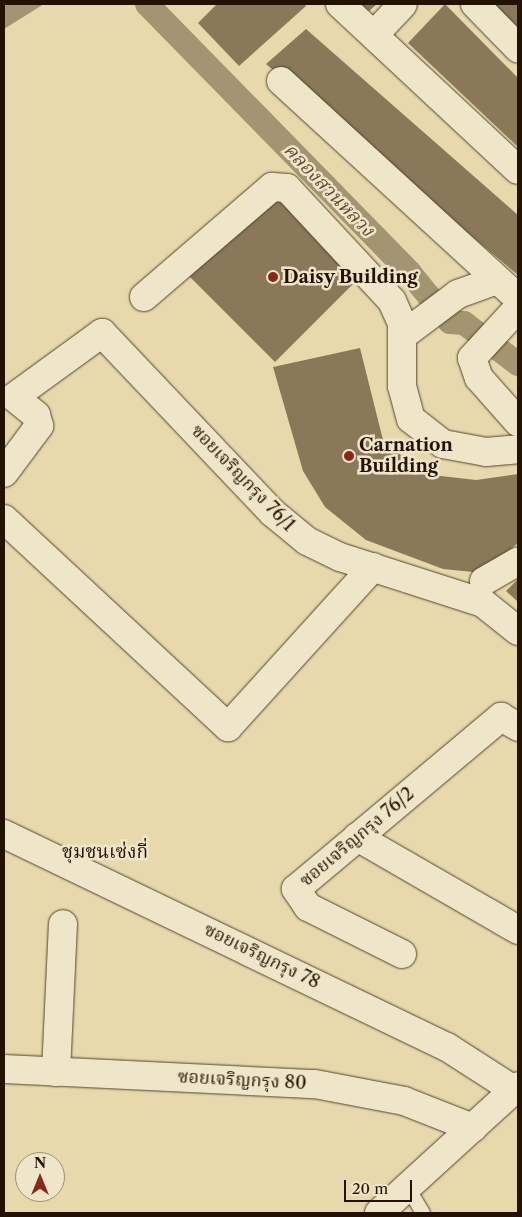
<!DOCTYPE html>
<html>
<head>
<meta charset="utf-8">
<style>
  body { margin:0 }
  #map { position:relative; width:522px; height:1217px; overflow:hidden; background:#e7d9ac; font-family:"Libre Caslon Text","Noto Serif Thai",serif }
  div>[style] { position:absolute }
  .water>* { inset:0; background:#a49572 }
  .canal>* { height:24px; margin:-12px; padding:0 12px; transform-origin:12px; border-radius:12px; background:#a49572 }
  .building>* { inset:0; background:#897959 }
  .roads { filter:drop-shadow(0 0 1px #54442b) drop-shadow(0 0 1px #54442b) }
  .lane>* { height:14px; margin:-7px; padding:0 7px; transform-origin:7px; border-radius:7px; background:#efe6c9 }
  .street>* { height:28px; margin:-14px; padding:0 14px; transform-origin:14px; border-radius:14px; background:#efe6c9 }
  .secondary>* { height:28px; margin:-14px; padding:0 14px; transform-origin:14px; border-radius:14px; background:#efe6c9 }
  .dots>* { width:14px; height:14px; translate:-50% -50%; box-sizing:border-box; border:2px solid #efe6c9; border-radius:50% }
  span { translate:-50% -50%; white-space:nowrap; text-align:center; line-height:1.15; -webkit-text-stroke:5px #efe6c9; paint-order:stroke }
  .poi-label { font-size:18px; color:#231200; font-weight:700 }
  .left { translate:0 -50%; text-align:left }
  .street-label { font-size:18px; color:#231200 }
  .water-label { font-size:19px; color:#5d4d33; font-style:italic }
  .neighbourhood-label { font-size:19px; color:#231200 }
  .frame { position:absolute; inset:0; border:5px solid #231200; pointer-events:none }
  .north { position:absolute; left:15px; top:1152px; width:50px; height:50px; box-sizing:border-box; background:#efe6c9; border:1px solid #9d9179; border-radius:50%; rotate:0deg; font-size:14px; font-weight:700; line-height:20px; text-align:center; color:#231200 }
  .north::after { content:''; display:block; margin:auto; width:18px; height:22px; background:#8f2418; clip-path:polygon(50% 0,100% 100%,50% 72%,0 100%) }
  .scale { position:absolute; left:344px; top:1180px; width:68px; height:22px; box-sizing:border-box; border:2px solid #231200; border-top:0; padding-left:6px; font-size:15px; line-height:18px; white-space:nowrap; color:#231200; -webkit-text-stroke:4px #efe6c9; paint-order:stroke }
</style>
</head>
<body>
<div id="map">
  <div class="water">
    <div style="clip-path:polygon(4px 4px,44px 4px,4px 29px)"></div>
    <div style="clip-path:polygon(134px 4px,163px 4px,146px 17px)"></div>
  </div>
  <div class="canal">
    <div style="left:147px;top:4px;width:376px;rotate:45.6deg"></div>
    <div style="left:410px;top:273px;width:63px;rotate:50.8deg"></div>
    <div style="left:450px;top:322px;width:14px;rotate:4deg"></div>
    <div style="left:464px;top:323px;width:68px;rotate:37.2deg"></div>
  </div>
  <div class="building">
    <div style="clip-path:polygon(217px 4px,304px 4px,306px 6px,239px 66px,198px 23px)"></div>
    <div style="clip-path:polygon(361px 4px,377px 4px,369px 11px)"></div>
    <div style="clip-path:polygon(445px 4px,518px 78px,518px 147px,408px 43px)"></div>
    <div style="clip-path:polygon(494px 4px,518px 4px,518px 28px)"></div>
    <div style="clip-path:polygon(306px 29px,518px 215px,518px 275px,266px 64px)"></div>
    <div style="clip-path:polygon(272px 191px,359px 278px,275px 362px,188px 275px)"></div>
    <div style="clip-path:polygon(360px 348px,384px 444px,432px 475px,476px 480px,518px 474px,518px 543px,483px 573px,443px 569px,366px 540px,325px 507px,303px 471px,273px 367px)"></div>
    <div style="clip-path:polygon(518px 579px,518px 602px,506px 591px)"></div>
  </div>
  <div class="roads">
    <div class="lane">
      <div style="left:408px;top:1188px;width:29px;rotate:59deg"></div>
    </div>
    <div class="street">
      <div style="left:340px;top:4px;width:243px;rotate:43deg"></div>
      <div style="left:475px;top:4px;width:62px;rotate:45.7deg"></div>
      <div style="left:374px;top:35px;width:42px;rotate:-46.9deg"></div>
      <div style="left:281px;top:81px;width:321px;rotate:42.5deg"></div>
      <div style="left:144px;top:297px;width:169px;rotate:-40.7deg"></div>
      <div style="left:272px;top:187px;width:15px;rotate:4deg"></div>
      <div style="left:287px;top:188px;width:154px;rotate:47.1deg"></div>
      <div style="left:392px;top:301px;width:24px;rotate:66deg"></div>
      <div style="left:402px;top:323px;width:63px;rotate:90deg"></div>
      <div style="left:402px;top:386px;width:34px;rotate:75deg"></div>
      <div style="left:411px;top:419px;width:41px;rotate:38deg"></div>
      <div style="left:443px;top:444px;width:44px;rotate:10.5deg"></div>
      <div style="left:486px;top:452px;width:32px;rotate:-5deg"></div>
      <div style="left:518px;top:308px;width:68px;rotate:132.6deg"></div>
      <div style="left:472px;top:358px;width:21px;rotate:71deg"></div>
      <div style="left:479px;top:378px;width:59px;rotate:48.4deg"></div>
      <div style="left:402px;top:336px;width:70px;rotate:-36.9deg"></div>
      <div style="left:458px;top:294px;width:41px;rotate:-19.7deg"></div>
      <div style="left:4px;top:473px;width:59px;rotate:-53.3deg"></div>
      <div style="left:39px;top:426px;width:11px;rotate:-105deg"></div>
      <div style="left:36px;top:415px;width:28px;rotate:-141deg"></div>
      <div style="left:14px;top:397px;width:109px;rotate:-36deg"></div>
      <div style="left:102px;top:333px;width:248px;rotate:46.5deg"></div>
      <div style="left:273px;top:513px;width:44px;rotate:39.5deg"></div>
      <div style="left:307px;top:541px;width:37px;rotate:26deg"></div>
      <div style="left:340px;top:557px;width:150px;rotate:17.8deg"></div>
      <div style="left:483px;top:603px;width:45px;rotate:38.7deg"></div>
      <div style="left:4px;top:519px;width:306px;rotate:42.9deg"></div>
      <div style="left:228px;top:727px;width:216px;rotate:-47.8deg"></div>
      <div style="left:484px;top:581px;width:39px;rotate:-30deg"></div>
      <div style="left:4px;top:834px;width:492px;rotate:25.7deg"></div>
      <div style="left:447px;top:1047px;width:80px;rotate:32.7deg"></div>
      <div style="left:357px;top:837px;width:186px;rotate:30deg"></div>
      <div style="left:402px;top:954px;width:105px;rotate:-153.4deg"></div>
      <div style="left:308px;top:907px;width:22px;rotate:-124deg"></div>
      <div style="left:296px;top:889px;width:268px;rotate:-40deg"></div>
      <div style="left:501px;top:717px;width:20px;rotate:30deg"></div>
      <div style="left:4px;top:1069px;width:311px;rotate:2.8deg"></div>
      <div style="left:315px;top:1084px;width:91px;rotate:10.8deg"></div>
      <div style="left:404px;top:1101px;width:74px;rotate:21.4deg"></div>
      <div style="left:56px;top:1072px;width:148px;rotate:-87.3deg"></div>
    </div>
    <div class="secondary">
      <div style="left:379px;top:1213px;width:188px;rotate:-42.4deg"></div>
    </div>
  </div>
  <div class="dots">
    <div style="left:273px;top:277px;background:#8f2418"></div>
    <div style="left:349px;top:456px;background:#8f2418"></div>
  </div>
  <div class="poi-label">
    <span class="left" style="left:283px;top:277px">Daisy Building</span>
    <span class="left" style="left:359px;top:456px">Carnation<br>Building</span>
  </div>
  <div class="street-label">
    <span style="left:243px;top:478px;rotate:46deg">ซอยเจริญกรุง 76/1</span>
    <span style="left:357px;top:837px;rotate:-40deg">ซอยเจริญกรุง 76/2</span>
    <span style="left:262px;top:956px;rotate:26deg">ซอยเจริญกรุง 78</span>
    <span style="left:242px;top:1080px;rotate:3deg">ซอยเจริญกรุง 80</span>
  </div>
  <div class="water-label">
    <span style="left:329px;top:190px;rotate:46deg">คลองสวนหลวง</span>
  </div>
  <div class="neighbourhood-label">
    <span style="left:105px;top:852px">ชุมชนเซ่งกี่</span>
  </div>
  <div class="frame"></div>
  <div class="north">N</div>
  <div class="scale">20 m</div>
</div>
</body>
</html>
